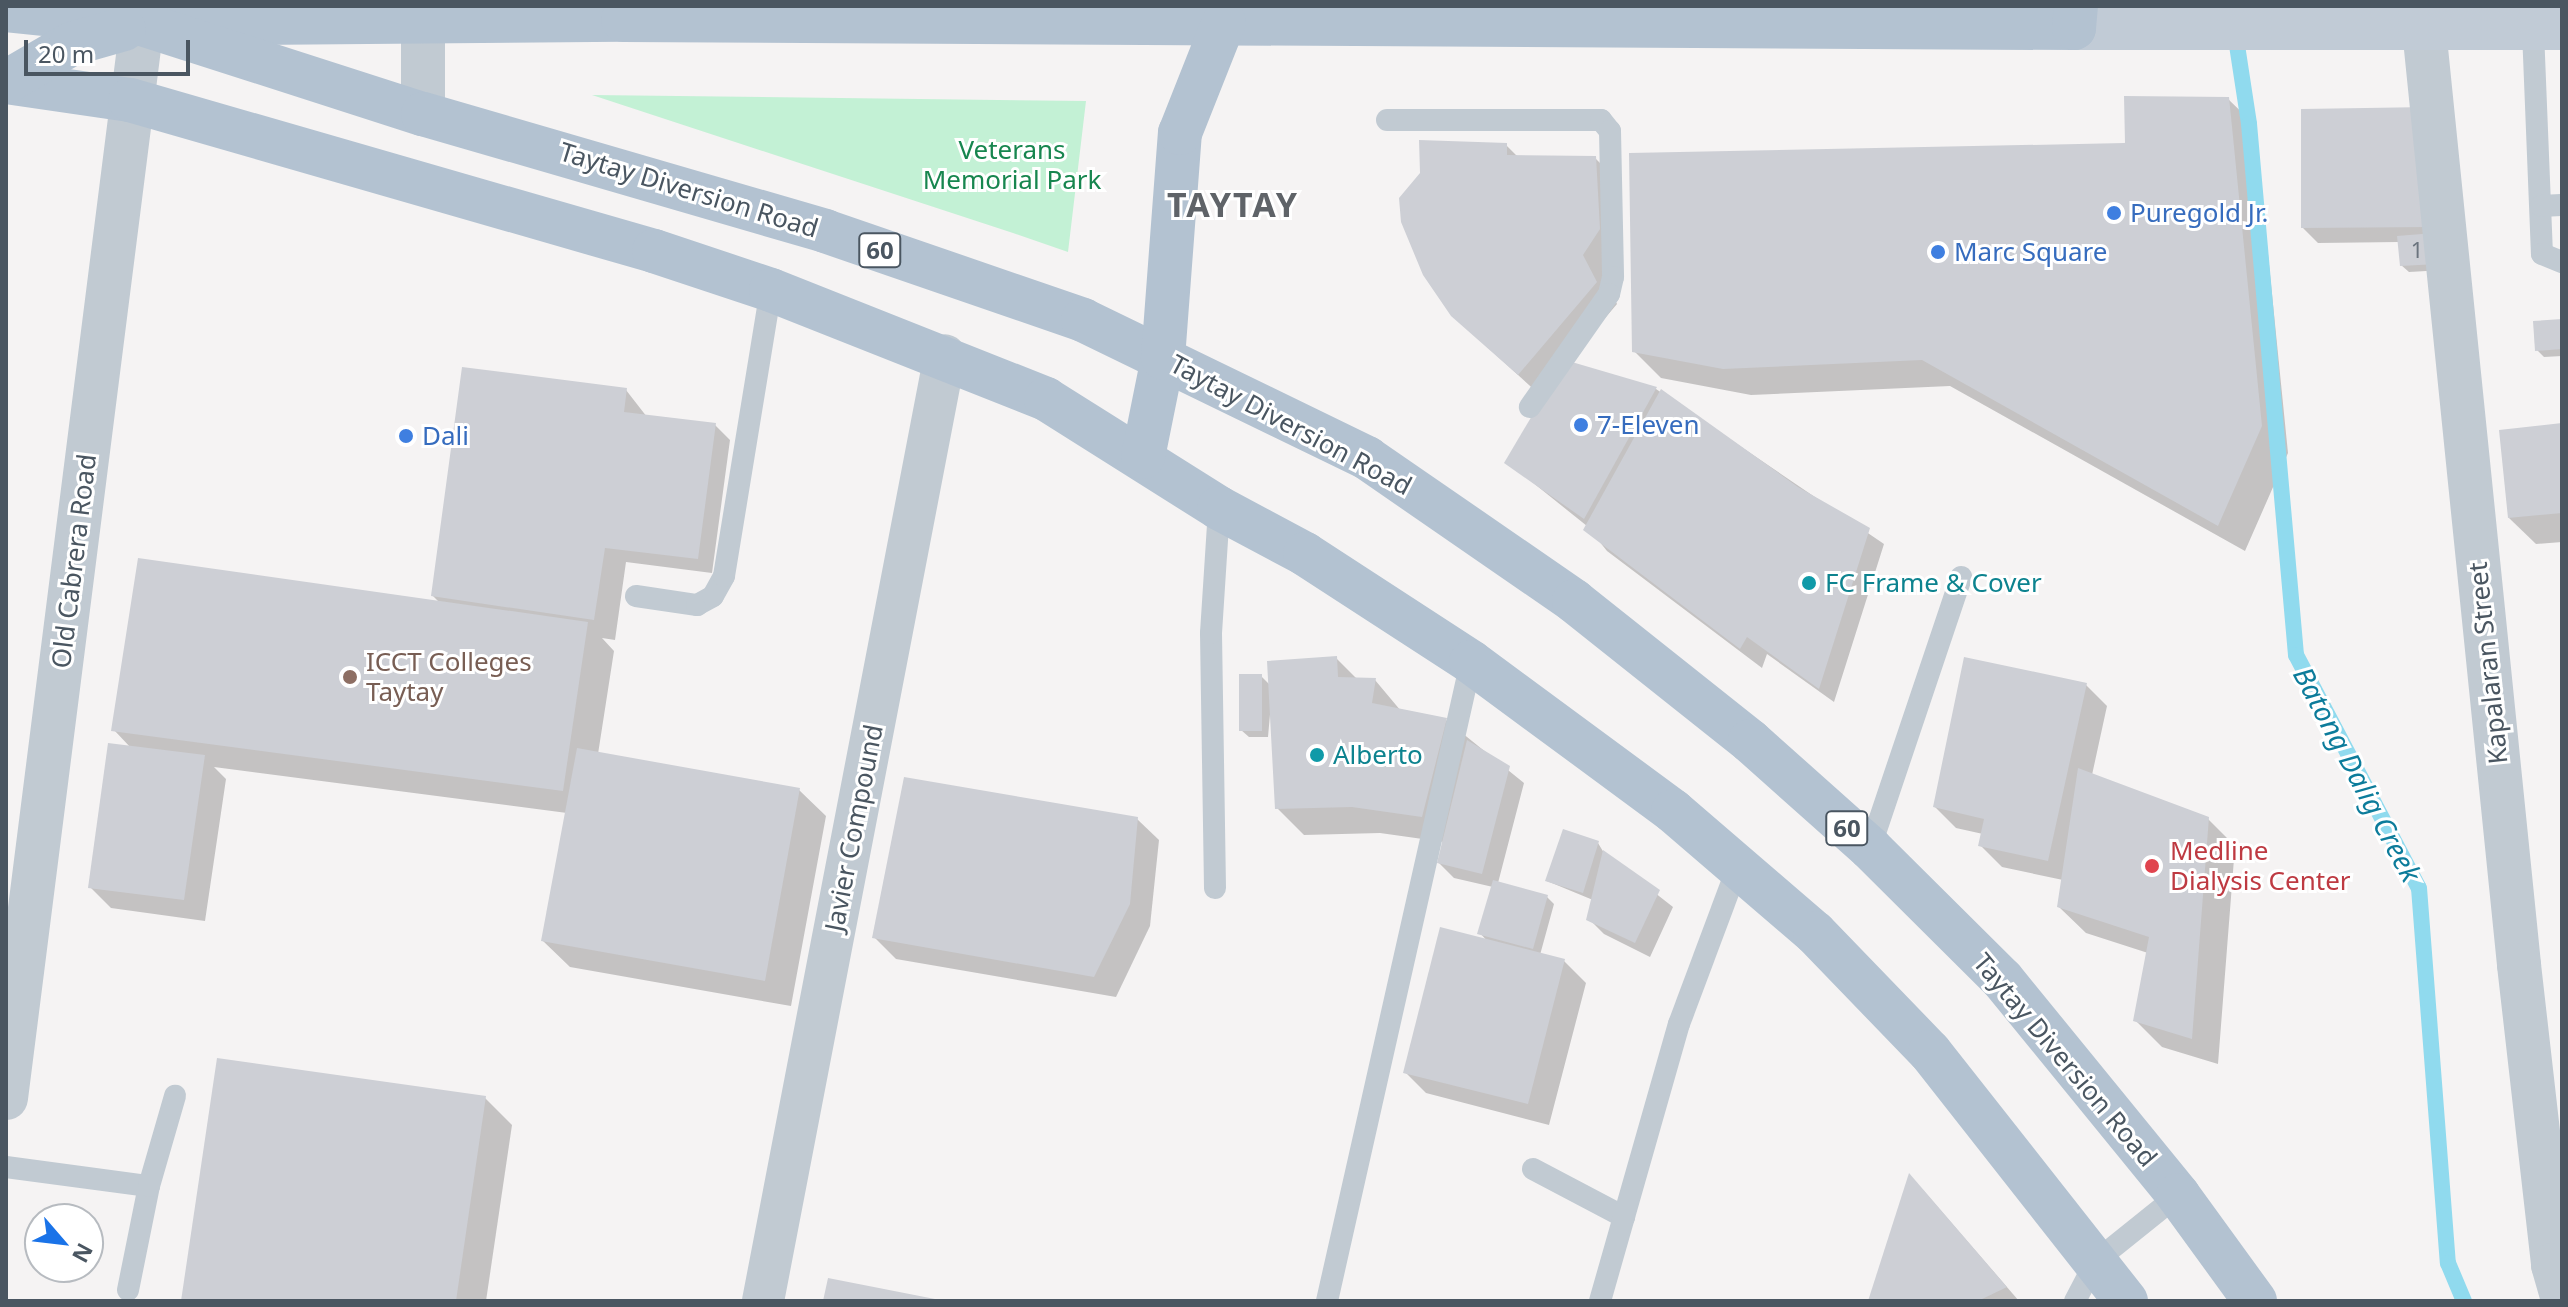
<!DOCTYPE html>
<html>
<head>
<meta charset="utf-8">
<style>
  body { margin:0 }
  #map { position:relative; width:2568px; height:1307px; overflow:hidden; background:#f5f3f3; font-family:"Noto Sans",sans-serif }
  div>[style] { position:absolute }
  .green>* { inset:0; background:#c3f1d5 }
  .shadow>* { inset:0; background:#0003 }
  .stream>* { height:16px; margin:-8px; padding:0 8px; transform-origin:8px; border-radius:8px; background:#90daee }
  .building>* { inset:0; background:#cdcfd5 }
  .service>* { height:22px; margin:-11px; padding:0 11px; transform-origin:11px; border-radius:11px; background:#c1cad2 }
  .minor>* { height:42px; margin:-21px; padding:0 21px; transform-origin:21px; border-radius:21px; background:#c1cad2 }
  .tertiary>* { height:44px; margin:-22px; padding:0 22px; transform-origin:22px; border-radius:22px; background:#c1cad2 }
  .secondary>* { height:44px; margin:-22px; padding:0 22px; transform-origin:22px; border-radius:22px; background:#c1cbd6 }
  .primary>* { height:44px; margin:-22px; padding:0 22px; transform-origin:22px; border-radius:22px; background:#b3c2d1 }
  .dots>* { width:22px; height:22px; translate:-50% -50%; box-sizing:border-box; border:4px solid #fff; border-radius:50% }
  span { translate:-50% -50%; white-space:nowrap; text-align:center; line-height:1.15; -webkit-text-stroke:6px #fff; paint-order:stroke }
  .number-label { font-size:22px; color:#6b747e }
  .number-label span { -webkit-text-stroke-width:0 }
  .shield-label span { padding:2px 6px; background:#fff; border:2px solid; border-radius:6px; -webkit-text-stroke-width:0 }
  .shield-label { font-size:24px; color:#4a5661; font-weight:700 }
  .park-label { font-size:26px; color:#17864f }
  .street-label { font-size:26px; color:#4a5661 }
  .shop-label { font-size:26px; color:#366cbe }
  .left { translate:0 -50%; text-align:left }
  .culture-label { font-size:26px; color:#0d838f }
  .education-label { font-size:26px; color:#785e54 }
  .health-label { font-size:26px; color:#be3a42 }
  .water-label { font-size:28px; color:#0c7c9b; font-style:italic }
  .district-label { font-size:34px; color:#5f6368; font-weight:700; letter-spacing:2px }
  .frame { position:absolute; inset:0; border:8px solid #4a5661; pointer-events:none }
  .north { position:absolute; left:24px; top:1203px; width:80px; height:80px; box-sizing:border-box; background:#fff; border:2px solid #b7bbc0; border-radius:50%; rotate:118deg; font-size:22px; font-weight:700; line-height:32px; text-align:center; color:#4a5661 }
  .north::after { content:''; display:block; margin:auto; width:28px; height:36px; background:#1a73e8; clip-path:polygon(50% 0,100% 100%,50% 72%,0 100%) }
  .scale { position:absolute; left:24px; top:40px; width:166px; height:36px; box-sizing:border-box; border:4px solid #4a5661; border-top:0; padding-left:10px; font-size:24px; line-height:28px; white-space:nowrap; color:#4a5661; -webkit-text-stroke:6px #fff; paint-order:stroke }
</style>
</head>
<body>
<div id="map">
  <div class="green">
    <div style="clip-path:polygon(592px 95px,1086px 101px,1068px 252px,1013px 233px)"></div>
  </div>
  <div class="shadow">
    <div style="clip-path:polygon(2228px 99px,2255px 125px,2288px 453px,2245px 551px,1950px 386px,1751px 395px,1661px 378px,1634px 351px)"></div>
    <div style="clip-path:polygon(2303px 111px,2444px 241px,2444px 270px,2409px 272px,2401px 265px,2399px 242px,2318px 243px,2303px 228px)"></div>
    <div style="clip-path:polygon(1506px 145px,1518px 157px,1595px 158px,1617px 180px,1604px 278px,1617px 304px,1567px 363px,1656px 389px,1884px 544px,1834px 702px,1767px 654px,1762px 668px,1607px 551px,1587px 526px,1507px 462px,1556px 379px,1540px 395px,1452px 315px)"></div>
    <div style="clip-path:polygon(2562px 321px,2562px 356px,2544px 357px,2537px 350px)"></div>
    <div style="clip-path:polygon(626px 390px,647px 417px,715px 425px,730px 440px,712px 573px,626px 562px,615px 640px,602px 638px,614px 651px,598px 754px,799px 790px,826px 816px,791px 1006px,570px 967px,543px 941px,567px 813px,214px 767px,226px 779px,205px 921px,111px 908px,90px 887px,131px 748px,114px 730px,440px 603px,433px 596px)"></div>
    <div style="clip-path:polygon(2562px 425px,2562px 542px,2536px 544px,2509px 518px)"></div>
    <div style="clip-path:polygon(1336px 658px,1358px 680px,1375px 680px,1401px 711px,1446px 720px,1524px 783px,1498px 883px,1547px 897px,1554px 904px,1540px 955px,1564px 961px,1586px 983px,1549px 1125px,1426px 1093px,1405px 1072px,1488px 942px,1480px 933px,1493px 887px,1454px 878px,1439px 863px,1444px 842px,1380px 833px,1304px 835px,1277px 808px,1271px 703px,1268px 737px,1249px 737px,1241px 730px,1261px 676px,1270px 685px)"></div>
    <div style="clip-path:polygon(2086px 685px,2107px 706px,2092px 775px,2208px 819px,2235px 846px,2218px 1064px,2162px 1047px,2135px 1020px,2148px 953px,2086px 933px,2059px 907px,2063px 880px,2002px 867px,1980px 845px,1983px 834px,1956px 828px,1935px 807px)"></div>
    <div style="clip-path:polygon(1137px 819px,1159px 840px,1150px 926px,1116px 997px,896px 959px,874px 937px)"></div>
    <div style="clip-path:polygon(1598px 843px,1604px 853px,1673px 907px,1650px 957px,1604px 934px,1589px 919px,1593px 900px,1547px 881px)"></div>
    <div style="clip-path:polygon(485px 1098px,512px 1125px,486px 1301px,183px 1301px)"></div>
    <div style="clip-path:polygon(1923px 1190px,2019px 1301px,1870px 1301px)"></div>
  </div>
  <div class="stream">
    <div style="left:2231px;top:6px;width:119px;rotate:81.3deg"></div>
    <div style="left:2249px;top:124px;width:533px;rotate:84.94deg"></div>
    <div style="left:2296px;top:655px;width:263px;rotate:62.2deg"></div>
    <div style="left:2419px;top:888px;width:376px;rotate:85.6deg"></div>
    <div style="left:2448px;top:1263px;width:41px;rotate:67.2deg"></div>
  </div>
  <div class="building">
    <div style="clip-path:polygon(2124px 96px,2229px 97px,2262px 426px,2218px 526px,1922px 360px,1723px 369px,1632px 352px,1629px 153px,2125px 143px)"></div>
    <div style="clip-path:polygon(2429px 107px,2430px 227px,2301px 228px,2301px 109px)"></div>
    <div style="clip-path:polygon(1419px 140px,1507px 143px,1507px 155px,1596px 156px,1600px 229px,1583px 255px,1597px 282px,1518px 375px,1451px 316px,1423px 275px,1401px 222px,1399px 198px,1420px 173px)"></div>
    <div style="clip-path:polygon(2434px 233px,2438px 264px,2400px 266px,2397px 236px)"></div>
    <div style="clip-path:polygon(2562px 319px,2562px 349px,2535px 351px,2533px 321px)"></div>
    <div style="clip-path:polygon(1565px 360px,1657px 387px,1584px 519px,1504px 463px)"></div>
    <div style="clip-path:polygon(462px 367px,627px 388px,624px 412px,716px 423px,698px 559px,605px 548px,594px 620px,431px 596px)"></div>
    <div style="clip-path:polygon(1661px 389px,1798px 487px,1870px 528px,1819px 689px,1747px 637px,1740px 649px,1583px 530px)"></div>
    <div style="clip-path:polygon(2562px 423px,2562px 513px,2508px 518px,2499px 430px)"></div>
    <div style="clip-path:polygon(138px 558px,588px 622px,563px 791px,111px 731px)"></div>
    <div style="clip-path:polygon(1337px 656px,1338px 677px,1376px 678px,1372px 703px,1447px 718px,1422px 817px,1352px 807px,1275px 809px,1267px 661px)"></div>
    <div style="clip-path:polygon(1964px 657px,2087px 683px,2048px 861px,1978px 846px,1984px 819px,1933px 807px)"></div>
    <div style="clip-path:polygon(1239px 674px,1262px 674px,1262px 731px,1239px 731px)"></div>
    <div style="clip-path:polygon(1467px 740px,1510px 766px,1482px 874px,1437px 863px)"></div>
    <div style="clip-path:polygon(108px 743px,205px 755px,184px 900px,88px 888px)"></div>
    <div style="clip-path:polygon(577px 748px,800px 788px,765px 981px,541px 941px)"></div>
    <div style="clip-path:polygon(2078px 768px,2209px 817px,2192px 1039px,2133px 1021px,2149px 937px,2057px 907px)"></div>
    <div style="clip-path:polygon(904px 777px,1138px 817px,1130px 904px,1094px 977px,872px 938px)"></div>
    <div style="clip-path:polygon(1563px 829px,1599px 841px,1583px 893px,1545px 881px)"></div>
    <div style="clip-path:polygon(1603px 850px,1660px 890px,1635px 943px,1586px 920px)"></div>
    <div style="clip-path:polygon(1493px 880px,1548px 895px,1533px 949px,1477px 934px)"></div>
    <div style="clip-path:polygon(1440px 927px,1565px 959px,1528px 1104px,1403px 1073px)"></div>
    <div style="clip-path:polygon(217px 1058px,486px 1096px,456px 1301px,181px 1301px)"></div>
    <div style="clip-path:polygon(1909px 1173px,2007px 1287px,1978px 1301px,1868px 1301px)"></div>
    <div style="clip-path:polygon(828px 1278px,940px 1300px,940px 1301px,823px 1301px)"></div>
  </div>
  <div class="service">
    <div style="left:2532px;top:6px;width:248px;rotate:87.7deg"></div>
    <div style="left:2542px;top:254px;width:22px;rotate:22deg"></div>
    <div style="left:1387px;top:120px;width:214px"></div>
    <div style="left:1601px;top:120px;width:14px;rotate:51deg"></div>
    <div style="left:1610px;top:131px;width:146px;rotate:88.8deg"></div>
    <div style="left:1613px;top:277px;width:17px;rotate:103deg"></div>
    <div style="left:1609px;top:294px;width:138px;rotate:125deg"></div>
    <div style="left:2541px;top:206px;width:20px;rotate:-3deg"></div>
    <div style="left:636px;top:596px;width:62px;rotate:8.4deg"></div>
    <div style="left:697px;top:605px;width:18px;rotate:-29deg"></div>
    <div style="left:713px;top:596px;width:23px;rotate:-61deg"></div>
    <div style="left:724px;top:576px;width:290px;rotate:-80.7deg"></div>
    <div style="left:1870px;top:848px;width:286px;rotate:-71.4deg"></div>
    <div style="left:1215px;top:888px;width:255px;rotate:-90.9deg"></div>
    <div style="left:1211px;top:633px;width:125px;rotate:-86.3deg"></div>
    <div style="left:6px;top:1167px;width:144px;rotate:7.6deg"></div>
    <div style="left:1533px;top:1169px;width:103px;rotate:27.8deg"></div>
    <div style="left:128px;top:1290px;width:106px;rotate:-78.6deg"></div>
    <div style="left:149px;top:1186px;width:94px;rotate:-73.9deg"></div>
    <div style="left:1327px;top:1301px;width:655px;rotate:-77.3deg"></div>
    <div style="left:1600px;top:1301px;width:288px;rotate:-74.1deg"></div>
    <div style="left:1679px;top:1024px;width:169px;rotate:-69.5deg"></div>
    <div style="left:2075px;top:1301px;width:45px;rotate:-62.3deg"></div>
    <div style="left:2096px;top:1261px;width:105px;rotate:-38.8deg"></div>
  </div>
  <div class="minor">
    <div style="left:763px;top:1301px;width:963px;rotate:-79.11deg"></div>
  </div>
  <div class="tertiary">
    <div style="left:2424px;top:29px;width:941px;rotate:84.2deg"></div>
    <div style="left:2519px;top:965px;width:302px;rotate:83.5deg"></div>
    <div style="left:2553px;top:1265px;width:32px;rotate:74deg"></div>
    <div style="left:423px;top:114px;width:108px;rotate:-90deg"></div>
    <div style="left:6px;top:1098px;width:1083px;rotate:-82.78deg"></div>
  </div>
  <div class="secondary">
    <div style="left:2074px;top:28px;width:488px"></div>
  </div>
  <div class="primary">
    <div style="left:6px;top:10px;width:137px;rotate:5.9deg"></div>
    <div style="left:142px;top:24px;width:481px;rotate:-0.5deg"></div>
    <div style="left:623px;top:20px;width:1451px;rotate:0.32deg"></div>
    <div style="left:2074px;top:28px;width:22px;rotate:-85deg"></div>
    <div style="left:142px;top:24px;width:295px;rotate:17.8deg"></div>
    <div style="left:423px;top:114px;width:419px;rotate:16.2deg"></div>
    <div style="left:825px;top:231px;width:273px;rotate:19deg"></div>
    <div style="left:1083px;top:320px;width:316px;rotate:25.9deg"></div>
    <div style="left:1367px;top:458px;width:252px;rotate:34.6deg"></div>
    <div style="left:1574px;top:601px;width:225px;rotate:38.5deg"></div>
    <div style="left:1750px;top:741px;width:161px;rotate:41.7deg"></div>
    <div style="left:1870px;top:848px;width:186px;rotate:44.8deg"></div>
    <div style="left:2002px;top:979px;width:279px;rotate:50.8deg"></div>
    <div style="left:2178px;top:1195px;width:131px;rotate:54deg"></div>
    <div style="left:6px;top:82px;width:125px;rotate:8.3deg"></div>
    <div style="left:130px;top:100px;width:545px;rotate:16.08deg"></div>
    <div style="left:654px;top:251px;width:123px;rotate:18.4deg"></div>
    <div style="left:771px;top:290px;width:296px;rotate:21.6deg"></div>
    <div style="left:1046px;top:399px;width:204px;rotate:32.2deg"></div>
    <div style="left:1219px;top:508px;width:98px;rotate:28.1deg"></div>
    <div style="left:1305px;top:554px;width:198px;rotate:33deg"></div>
    <div style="left:1471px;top:662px;width:251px;rotate:36.4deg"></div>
    <div style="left:1673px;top:811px;width:187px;rotate:40.7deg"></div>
    <div style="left:1815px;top:933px;width:165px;rotate:46deg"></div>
    <div style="left:1930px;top:1052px;width:317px;rotate:51.8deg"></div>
    <div style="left:6px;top:82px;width:75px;rotate:-30.3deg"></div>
    <div style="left:71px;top:44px;width:55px;rotate:-15.8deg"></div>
    <div style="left:1143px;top:457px;width:101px;rotate:-78.6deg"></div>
    <div style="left:1163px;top:358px;width:226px;rotate:-85.7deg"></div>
    <div style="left:1180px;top:133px;width:119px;rotate:-68.4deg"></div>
  </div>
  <div class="dots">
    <div style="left:2114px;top:213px;background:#3f7fe0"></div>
    <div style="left:1938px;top:252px;background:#3f7fe0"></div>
    <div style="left:1581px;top:425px;background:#3f7fe0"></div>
    <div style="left:406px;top:436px;background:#3f7fe0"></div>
    <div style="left:1809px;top:583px;background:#0f9aa8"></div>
    <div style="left:350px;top:677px;background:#8d6e63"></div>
    <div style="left:1317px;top:755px;background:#0f9aa8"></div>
    <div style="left:2152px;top:866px;background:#e0444e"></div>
  </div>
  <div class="number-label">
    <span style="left:2417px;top:250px">1</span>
  </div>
  <div class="shield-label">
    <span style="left:880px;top:250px">60</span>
    <span style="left:1847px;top:828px">60</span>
  </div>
  <div class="park-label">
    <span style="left:1012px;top:165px">Veterans<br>Memorial Park</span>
  </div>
  <div class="street-label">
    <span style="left:689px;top:190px;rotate:17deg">Taytay Diversion Road</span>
    <span style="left:1291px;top:425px;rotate:28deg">Taytay Diversion Road</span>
    <span style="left:74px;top:561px;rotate:-83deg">Old Cabrera Road</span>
    <span style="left:2488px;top:663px;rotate:-96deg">Kapalaran Street</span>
    <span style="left:854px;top:828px;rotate:-79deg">Javier Compound</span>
    <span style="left:2065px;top:1060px;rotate:50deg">Taytay Diversion Road</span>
  </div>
  <div class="shop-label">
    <span class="left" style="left:2130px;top:213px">Puregold Jr.</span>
    <span class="left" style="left:1954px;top:252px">Marc Square</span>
    <span class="left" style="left:1597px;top:425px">7-Eleven</span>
    <span class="left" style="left:422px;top:436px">Dali</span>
  </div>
  <div class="culture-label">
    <span class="left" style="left:1825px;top:583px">FC Frame &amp; Cover</span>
    <span class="left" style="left:1333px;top:755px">Alberto</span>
  </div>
  <div class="education-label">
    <span class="left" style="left:366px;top:677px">ICCT Colleges<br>Taytay</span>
  </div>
  <div class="health-label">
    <span class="left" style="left:2170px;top:866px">Medline<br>Dialysis Center</span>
  </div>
  <div class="water-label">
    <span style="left:2358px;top:774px;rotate:62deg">Batong Dalig Creek</span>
  </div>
  <div class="district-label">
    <span style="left:1233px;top:205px">TAYTAY</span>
  </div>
  <div class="frame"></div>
  <div class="north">N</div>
  <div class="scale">20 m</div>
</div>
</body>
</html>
